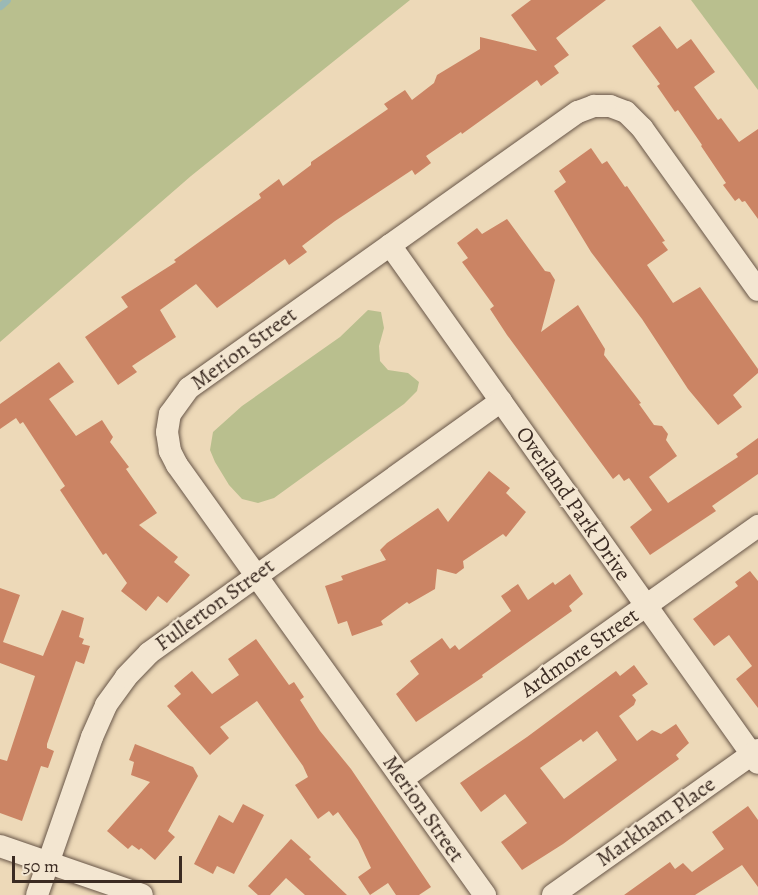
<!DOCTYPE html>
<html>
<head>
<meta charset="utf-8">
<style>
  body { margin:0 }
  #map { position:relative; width:758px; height:895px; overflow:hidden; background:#edd9b8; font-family:Alegreya,serif }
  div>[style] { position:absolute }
  .green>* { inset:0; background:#b9bf8e }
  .stream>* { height:7px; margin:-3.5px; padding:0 3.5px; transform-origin:3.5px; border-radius:3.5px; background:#9ab9b6 }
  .building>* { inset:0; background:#cb8464 }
  .roads { filter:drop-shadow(0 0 2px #685648) drop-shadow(0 0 2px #685648) }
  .minor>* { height:22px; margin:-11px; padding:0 11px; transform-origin:11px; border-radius:11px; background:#f3e6d1 }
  span { translate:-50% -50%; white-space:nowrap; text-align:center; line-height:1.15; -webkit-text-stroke:4.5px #f3e6d1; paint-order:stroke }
  .street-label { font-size:22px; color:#3b2b22 }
  .scale { position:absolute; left:12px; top:856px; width:170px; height:27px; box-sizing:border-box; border:3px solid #3b2b22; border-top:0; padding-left:8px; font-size:18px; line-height:21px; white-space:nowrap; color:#3b2b22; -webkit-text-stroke:4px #f3e6d1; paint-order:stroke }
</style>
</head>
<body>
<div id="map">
  <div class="green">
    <div style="clip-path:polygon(0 0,410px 0,191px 176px,0 342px)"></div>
    <div style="clip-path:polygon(691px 0,758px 0,758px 90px)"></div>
    <div style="clip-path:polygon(368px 310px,381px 312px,384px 328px,379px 346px,380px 361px,388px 370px,408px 373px,419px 382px,417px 391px,404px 404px,274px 498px,258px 503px,242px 499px,229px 485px,215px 462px,210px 450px,213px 432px,242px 406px,340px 337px)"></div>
  </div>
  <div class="stream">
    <div style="left:0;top:6px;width:9px;rotate:-41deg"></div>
  </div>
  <div class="building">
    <div style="clip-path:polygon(531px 0,606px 0,556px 38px,569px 55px,554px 66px,559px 73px,541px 86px,537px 80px,462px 134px,461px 132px,426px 156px,431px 163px,415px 175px,412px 170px,335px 221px,302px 246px,307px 252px,289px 265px,285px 259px,217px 308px,196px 284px,160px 310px,176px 337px,132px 366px,137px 372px,118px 385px,85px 337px,128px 307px,121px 297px,176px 262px,174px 260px,261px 198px,259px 194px,279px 179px,283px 186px,311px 165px,311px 162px,388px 109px,384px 104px,405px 90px,412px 100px,434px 83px,437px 75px,480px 49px,480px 37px,537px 51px,511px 15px)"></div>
    <div style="clip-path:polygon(660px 26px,677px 49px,691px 39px,715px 72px,694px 87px,718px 120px,721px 118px,739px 142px,758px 129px,758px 219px,745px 201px,742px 202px,739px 198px,735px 201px,723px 185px,726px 183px,701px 146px,702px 145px,678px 110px,675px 112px,657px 86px,660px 84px,632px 46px)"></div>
    <div style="clip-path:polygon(591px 148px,602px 164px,607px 161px,625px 187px,627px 186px,665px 241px,662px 242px,668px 250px,647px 265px,673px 303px,700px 287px,758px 369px,758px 373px,733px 395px,742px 407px,718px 425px,688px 389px,642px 319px,591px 252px,554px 191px,566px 182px,559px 171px)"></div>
    <div style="clip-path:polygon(507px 219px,545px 271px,550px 272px,555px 280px,541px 332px,578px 305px,605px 349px,604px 355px,641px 403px,639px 404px,654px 425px,662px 426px,668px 434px,666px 440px,677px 456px,649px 477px,668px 503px,738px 457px,736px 454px,758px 438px,758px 474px,712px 506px,716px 511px,650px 555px,630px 527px,652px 510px,629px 478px,624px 481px,619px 474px,613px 479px,507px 335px,490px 309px,494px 306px,462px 262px,468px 258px,457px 243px,477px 228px,482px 234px)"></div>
    <div style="clip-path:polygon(59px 362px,74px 382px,49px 399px,76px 436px,102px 420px,113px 437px,110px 442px,129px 467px,126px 469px,157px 513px,139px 525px,178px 557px,174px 562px,190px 575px,167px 603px,158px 596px,146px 611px,121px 591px,127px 583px,106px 553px,103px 555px,60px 490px,65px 486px,23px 422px,20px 424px,16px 418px,0 429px,0 404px)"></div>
    <div style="clip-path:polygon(489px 471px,510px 488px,506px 493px,526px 512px,506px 537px,503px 534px,463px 561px,464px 568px,456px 574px,437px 569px,435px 589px,409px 604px,407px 602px,381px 621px,383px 625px,352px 636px,347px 621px,338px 624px,325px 586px,343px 580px,341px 576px,386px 560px,380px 550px,387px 543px,438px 508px,448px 522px)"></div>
    <div style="clip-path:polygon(750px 571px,758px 581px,758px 708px,736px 679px,752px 666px,729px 635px,714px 646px,693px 619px,738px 586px,735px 582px)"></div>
    <div style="clip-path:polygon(570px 574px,583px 594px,569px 606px,572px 611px,482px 675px,483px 677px,416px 722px,396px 694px,419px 674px,410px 661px,442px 638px,450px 649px,455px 645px,459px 650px,511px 611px,501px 596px,518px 584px,528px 600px,553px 582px,555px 585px)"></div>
    <div style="clip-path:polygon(0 588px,20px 595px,3px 642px,43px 656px,62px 610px,84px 618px,79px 637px,84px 639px,82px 644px,90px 646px,84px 664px,76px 661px,47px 744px,47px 748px,54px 751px,48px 768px,41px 766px,22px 821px,0 813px,0 759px,7px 761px,35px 676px,0 663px)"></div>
    <div style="clip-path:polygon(256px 639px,289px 685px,294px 682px,304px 697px,300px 700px,320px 731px,351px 769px,431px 887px,419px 895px,396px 895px,388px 883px,370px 895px,358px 877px,371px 868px,358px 840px,338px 812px,333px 816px,329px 811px,318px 819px,295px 785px,308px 777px,303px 766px,257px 701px,220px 727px,229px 738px,210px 755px,167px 706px,181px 694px,174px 686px,192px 671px,212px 694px,239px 675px,228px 659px)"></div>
    <div style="clip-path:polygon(evenodd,634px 665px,648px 684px,632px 695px,636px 700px,634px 705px,619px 716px,637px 741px,652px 730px,661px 734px,676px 724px,689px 743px,676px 755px,679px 759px,563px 844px,522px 870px,501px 842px,527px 823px,505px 794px,481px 812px,460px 783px,527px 737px,616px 671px,620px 676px,634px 665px,597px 731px,617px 760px,564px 799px,540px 768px,581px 739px,583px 742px,597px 731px)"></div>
    <div style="clip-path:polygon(135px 744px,193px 767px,198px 776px,168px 831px,175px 837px,155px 860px,141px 848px,139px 850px,132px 845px,128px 849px,107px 831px,150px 782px,131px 775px,134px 762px,129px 760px)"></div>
    <div style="clip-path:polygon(243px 804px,264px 815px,234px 874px,217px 866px,213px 874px,194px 864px,219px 815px,233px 823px)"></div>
    <div style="clip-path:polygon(748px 806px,758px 820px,758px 887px,742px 865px,695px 895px,624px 895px,670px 862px,675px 869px,683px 863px,692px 872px,724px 849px,712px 832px)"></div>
    <div style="clip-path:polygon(291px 839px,311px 857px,309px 859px,347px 895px,305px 895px,286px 878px,270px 895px,258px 895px,248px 886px)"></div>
  </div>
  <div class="roads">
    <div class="minor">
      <div style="left:390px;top:245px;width:635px;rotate:54.61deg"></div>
      <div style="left:402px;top:779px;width:437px;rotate:-35.4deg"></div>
      <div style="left:0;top:846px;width:150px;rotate:19deg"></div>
      <div style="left:37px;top:895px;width:167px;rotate:-70.8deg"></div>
      <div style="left:92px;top:737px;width:35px;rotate:-66deg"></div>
      <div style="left:106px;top:705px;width:34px;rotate:-54deg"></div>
      <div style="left:126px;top:677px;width:33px;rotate:-46deg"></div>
      <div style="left:149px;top:653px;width:433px;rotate:-35.6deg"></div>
      <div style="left:485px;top:895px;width:529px;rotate:-125.61deg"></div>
      <div style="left:177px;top:465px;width:16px;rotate:-117deg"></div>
      <div style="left:170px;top:451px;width:19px;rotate:-99deg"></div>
      <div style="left:167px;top:432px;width:18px;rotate:-81deg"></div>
      <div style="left:170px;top:414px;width:32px;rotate:-54deg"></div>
      <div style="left:189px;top:388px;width:477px;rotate:-35.4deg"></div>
      <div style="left:578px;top:112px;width:17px;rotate:-21deg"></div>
      <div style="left:594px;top:106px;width:16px"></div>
      <div style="left:610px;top:106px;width:17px;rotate:21deg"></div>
      <div style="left:626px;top:112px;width:23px;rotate:45deg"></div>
      <div style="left:642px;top:128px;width:199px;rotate:54.4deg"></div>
      <div style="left:553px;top:895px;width:251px;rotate:-35.3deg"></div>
    </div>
  </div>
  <div class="street-label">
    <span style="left:244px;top:349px;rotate:-36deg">Merion Street</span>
    <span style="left:573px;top:504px;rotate:55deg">Overland Park Drive</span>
    <span style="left:215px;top:605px;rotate:-36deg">Fullerton Street</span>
    <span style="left:580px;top:653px;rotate:-35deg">Ardmore Street</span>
    <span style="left:423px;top:809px;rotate:55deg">Merion Street</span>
    <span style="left:656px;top:822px;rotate:-35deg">Markham Place</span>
  </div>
  <div class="scale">50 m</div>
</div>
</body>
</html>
